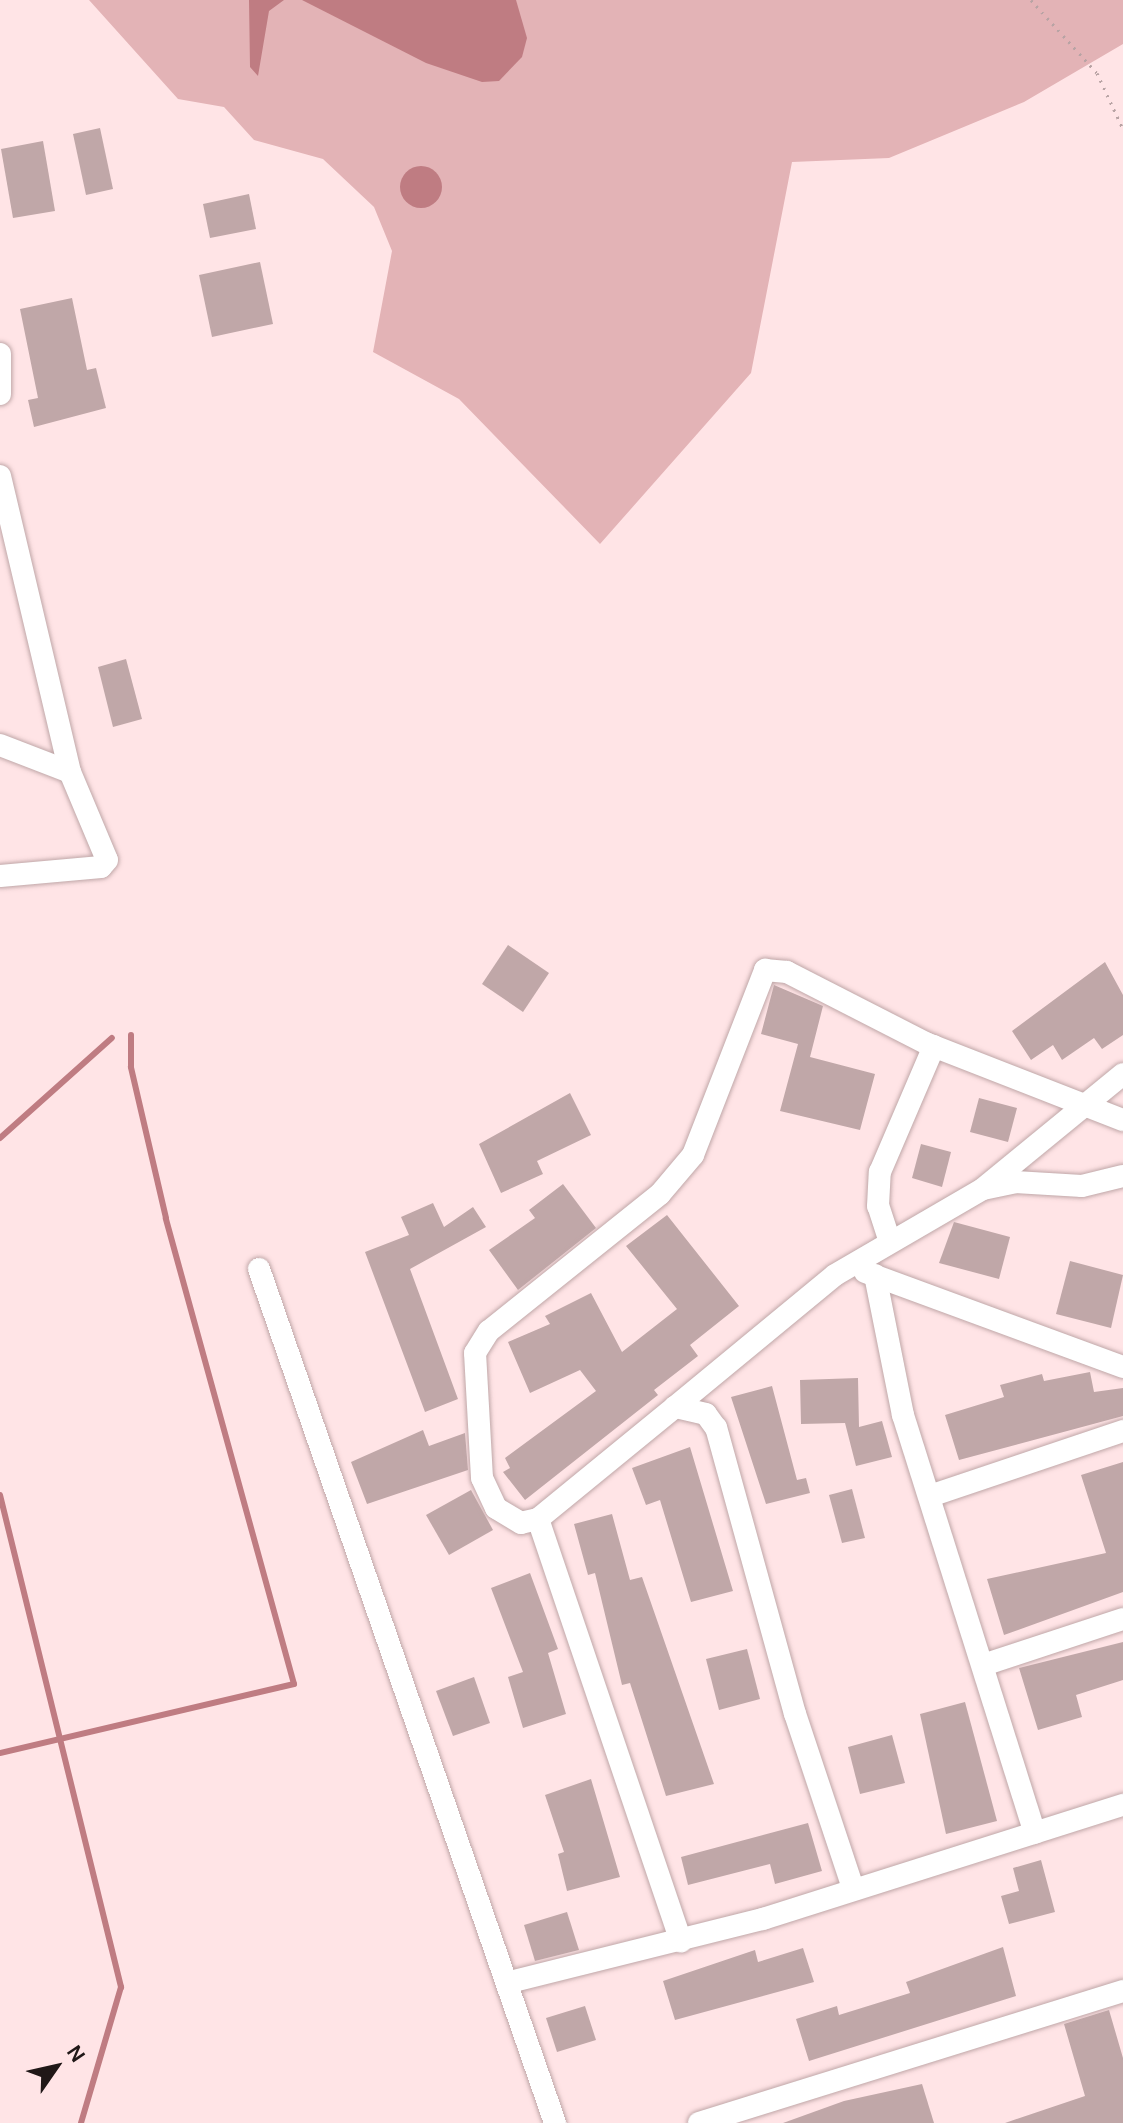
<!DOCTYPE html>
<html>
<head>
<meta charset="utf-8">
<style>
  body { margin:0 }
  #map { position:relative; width:1123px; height:2123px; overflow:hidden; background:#ffe4e6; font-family:Karla,sans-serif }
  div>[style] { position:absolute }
  .green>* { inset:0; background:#e3b3b6 }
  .water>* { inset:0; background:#bf7c82 }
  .round { border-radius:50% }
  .stream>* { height:6px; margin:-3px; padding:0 3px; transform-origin:3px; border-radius:3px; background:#bf7c82 }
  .building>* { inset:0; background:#c0a7a8 }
  .path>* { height:3px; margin-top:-1.5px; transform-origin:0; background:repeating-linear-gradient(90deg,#b8a3a4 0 2px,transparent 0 8px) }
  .roads { filter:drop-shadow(0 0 2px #c0a7a8) drop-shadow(0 0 2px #c0a7a8) }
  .street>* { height:22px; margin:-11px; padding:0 11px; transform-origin:11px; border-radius:11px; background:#fff }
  span { translate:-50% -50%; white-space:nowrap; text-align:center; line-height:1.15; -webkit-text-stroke:7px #ffe4e6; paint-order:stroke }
  .north { position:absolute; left:16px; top:2027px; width:80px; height:80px; -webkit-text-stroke:6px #ffe4e6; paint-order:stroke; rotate:56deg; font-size:22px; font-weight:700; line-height:32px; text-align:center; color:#201717 }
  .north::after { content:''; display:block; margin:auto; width:28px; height:36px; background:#201717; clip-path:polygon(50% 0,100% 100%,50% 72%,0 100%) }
</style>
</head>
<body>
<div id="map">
  <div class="green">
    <div style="clip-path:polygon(89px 0,1123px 0,1123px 44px,1024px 102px,889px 158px,792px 162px,751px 373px,600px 544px,459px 399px,373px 352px,392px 251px,374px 207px,323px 159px,254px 140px,224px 107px,178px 99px)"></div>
  </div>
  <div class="water">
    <div style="clip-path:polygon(249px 0,284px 0,269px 11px,258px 76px,250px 67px)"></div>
    <div style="clip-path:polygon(302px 0,516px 0,527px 38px,522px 57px,499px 81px,482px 82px,426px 63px)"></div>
    <div class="round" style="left:400px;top:166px;width:42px;height:42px"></div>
  </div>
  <div class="stream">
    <div style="left:0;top:1138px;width:150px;rotate:-41.8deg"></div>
    <div style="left:0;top:1495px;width:507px;rotate:76.18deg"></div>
    <div style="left:121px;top:1987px;width:142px;rotate:106.4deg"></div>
    <div style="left:0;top:1753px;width:302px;rotate:-13.2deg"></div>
    <div style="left:294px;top:1684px;width:483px;rotate:-105.4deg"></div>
    <div style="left:166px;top:1218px;width:155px;rotate:-103.1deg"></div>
    <div style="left:131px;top:1067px;width:32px;rotate:-90deg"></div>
  </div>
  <div class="building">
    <div style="clip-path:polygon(100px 128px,113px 189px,86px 195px,73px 134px)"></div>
    <div style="clip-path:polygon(43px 141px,55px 211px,13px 218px,1px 149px)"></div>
    <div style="clip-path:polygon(249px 194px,256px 229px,210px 238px,203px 204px)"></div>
    <div style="clip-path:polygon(260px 262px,273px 324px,212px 337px,199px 275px)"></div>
    <div style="clip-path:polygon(72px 298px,87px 370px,96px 368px,106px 408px,34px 427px,28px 400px,38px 398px,20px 309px)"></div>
    <div style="clip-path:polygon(126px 659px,142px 719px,113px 727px,98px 667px)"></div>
    <div style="clip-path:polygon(508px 945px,549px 973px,523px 1012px,482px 984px)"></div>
    <div style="clip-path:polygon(1105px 962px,1123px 995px,1123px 1035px,1102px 1049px,1094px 1038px,1062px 1060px,1053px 1045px,1031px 1060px,1012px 1031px)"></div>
    <div style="clip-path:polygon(774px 985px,823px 1006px,810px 1057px,875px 1074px,860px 1130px,780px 1111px,798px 1044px,761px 1034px)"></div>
    <div style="clip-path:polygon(570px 1093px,591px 1135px,537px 1161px,543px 1174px,501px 1193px,479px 1144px)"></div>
    <div style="clip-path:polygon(979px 1098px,1017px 1108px,1008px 1142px,970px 1132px)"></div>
    <div style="clip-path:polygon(921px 1144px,951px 1152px,942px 1187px,912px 1178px)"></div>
    <div style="clip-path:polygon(563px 1184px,596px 1228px,518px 1290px,489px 1250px,535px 1218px,529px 1210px)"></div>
    <div style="clip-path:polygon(433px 1203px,444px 1227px,473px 1207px,486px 1227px,410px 1269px,458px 1399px,425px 1412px,365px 1252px,409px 1235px,401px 1217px)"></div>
    <div style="clip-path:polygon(667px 1215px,739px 1306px,690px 1345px,698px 1356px,654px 1390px,658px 1395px,525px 1500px,503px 1472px,510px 1468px,505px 1458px,596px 1391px,580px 1370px,530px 1393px,508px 1342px,550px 1324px,545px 1316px,591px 1293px,622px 1352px,677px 1309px,626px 1246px)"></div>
    <div style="clip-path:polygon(954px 1222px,1010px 1237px,999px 1279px,939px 1263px)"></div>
    <div style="clip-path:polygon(1070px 1261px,1123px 1275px,1111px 1328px,1056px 1314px)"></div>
    <div style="clip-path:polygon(1090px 1372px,1094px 1392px,1123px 1388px,1123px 1416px,959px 1460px,945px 1415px,1004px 1397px,1000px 1385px,1042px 1374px,1044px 1381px)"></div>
    <div style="clip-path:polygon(858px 1378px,859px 1427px,882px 1421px,892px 1457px,856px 1466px,845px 1423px,801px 1424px,800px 1380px)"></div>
    <div style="clip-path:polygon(772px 1386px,797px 1480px,806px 1478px,810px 1493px,766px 1504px,731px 1397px)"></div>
    <div style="clip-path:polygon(423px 1430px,429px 1446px,465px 1433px,468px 1470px,367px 1504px,351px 1462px)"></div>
    <div style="clip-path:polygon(690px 1447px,733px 1591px,691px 1602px,660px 1500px,646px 1505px,632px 1468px)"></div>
    <div style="clip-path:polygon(1123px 1462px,1123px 1592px,1004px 1635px,987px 1579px,1106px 1553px,1081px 1475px)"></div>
    <div style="clip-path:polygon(852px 1489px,865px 1538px,842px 1543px,829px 1495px)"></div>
    <div style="clip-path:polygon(471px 1490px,493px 1530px,449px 1555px,426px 1515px)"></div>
    <div style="clip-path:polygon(612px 1514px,630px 1580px,642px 1577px,714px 1784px,666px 1796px,630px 1683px,622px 1685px,595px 1573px,588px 1575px,574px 1524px)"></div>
    <div style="clip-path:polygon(530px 1573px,558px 1649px,548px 1653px,566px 1714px,523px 1728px,508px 1677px,523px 1672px,491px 1588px)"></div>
    <div style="clip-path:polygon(1123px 1642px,1123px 1680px,1076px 1695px,1082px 1717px,1038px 1730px,1019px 1668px)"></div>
    <div style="clip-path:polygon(747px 1649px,760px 1699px,719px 1710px,706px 1659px)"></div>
    <div style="clip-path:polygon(474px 1677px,490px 1723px,453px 1736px,436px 1691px)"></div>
    <div style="clip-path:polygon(965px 1702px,997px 1821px,946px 1834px,920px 1714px)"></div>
    <div style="clip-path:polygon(892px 1735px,905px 1783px,860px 1794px,848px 1747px)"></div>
    <div style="clip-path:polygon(591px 1779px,620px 1877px,567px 1891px,558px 1854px,564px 1852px,545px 1795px)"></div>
    <div style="clip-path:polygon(808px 1823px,822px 1871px,775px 1884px,770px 1864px,688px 1885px,681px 1857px)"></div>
    <div style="clip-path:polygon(1041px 1860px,1055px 1912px,1009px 1924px,1001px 1896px,1019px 1891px,1013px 1868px)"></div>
    <div style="clip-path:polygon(567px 1912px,579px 1950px,535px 1961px,524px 1925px)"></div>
    <div style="clip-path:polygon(1003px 1947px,1016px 1996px,809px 2061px,796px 2019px,837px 2006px,839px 2015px,910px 1993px,906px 1982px)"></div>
    <div style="clip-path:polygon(803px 1948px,814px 1982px,675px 2020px,663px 1981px,755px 1950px,758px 1962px)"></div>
    <div style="clip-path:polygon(585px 2006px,596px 2040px,557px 2052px,546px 2018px)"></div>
    <div style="clip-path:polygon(1109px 2010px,1123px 2058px,1123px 2123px,1005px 2123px,1085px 2096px,1064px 2024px)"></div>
    <div style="clip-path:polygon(922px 2084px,934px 2123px,783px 2123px,844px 2101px)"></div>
  </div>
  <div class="path">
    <div style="left:1031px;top:0;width:98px;rotate:47.9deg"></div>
    <div style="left:1097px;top:73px;width:62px;rotate:65.1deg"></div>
  </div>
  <div class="roads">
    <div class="street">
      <div style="left:0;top:354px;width:40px;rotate:90deg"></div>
      <div style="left:0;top:476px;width:304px;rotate:76.7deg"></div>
      <div style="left:0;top:745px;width:75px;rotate:21.1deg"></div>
      <div style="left:70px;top:772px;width:95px;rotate:67.2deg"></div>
      <div style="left:107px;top:860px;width:9px;rotate:131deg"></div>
      <div style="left:101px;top:867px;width:101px;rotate:174.9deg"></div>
      <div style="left:985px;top:1187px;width:178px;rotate:-39.3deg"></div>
      <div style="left:890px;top:1242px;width:38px;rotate:-108deg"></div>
      <div style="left:878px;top:1206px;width:34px;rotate:-87deg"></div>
      <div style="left:880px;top:1172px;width:137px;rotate:-66.8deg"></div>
      <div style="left:259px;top:1269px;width:904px;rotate:70.88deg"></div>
      <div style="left:865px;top:1272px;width:275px;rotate:20.2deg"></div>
      <div style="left:875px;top:1275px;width:143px;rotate:78.7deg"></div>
      <div style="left:903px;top:1415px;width:438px;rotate:72.5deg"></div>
      <div style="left:675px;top:1407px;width:207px;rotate:-39.5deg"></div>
      <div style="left:835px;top:1275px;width:171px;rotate:-30.2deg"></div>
      <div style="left:983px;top:1189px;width:33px;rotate:-12deg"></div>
      <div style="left:1015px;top:1182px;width:67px;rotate:3.4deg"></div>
      <div style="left:1082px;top:1186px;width:42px;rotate:-13.7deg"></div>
      <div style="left:930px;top:1496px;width:204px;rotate:-18.6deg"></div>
      <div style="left:538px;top:1519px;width:446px;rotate:71.3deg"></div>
      <div style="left:983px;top:1665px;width:147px;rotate:-18.2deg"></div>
      <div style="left:853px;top:1888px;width:183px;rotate:-108.4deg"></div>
      <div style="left:795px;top:1714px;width:297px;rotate:-105.4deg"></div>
      <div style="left:716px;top:1428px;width:17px;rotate:-126deg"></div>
      <div style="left:706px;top:1414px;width:32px;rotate:-167deg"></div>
      <div style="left:675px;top:1407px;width:177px;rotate:140.7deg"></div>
      <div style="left:538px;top:1519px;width:17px;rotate:167deg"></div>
      <div style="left:521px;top:1523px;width:29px;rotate:-149deg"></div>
      <div style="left:496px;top:1508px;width:33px;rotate:-115deg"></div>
      <div style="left:482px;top:1478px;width:125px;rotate:-93.2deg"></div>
      <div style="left:475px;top:1353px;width:26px;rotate:-58deg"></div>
      <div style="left:489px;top:1331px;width:219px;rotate:-38.7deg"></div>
      <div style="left:660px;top:1194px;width:51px;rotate:-49.8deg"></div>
      <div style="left:693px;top:1155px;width:199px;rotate:-68.7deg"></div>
      <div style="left:765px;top:970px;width:22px;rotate:5deg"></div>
      <div style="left:787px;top:972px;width:158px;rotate:27.1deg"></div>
      <div style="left:928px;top:1044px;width:209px;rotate:21.3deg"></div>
      <div style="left:510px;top:1982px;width:261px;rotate:-14deg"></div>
      <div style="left:763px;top:1919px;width:378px;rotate:-17.6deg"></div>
      <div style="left:699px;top:2123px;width:444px;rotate:-17.3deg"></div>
    </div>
  </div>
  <div class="north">N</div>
</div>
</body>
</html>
